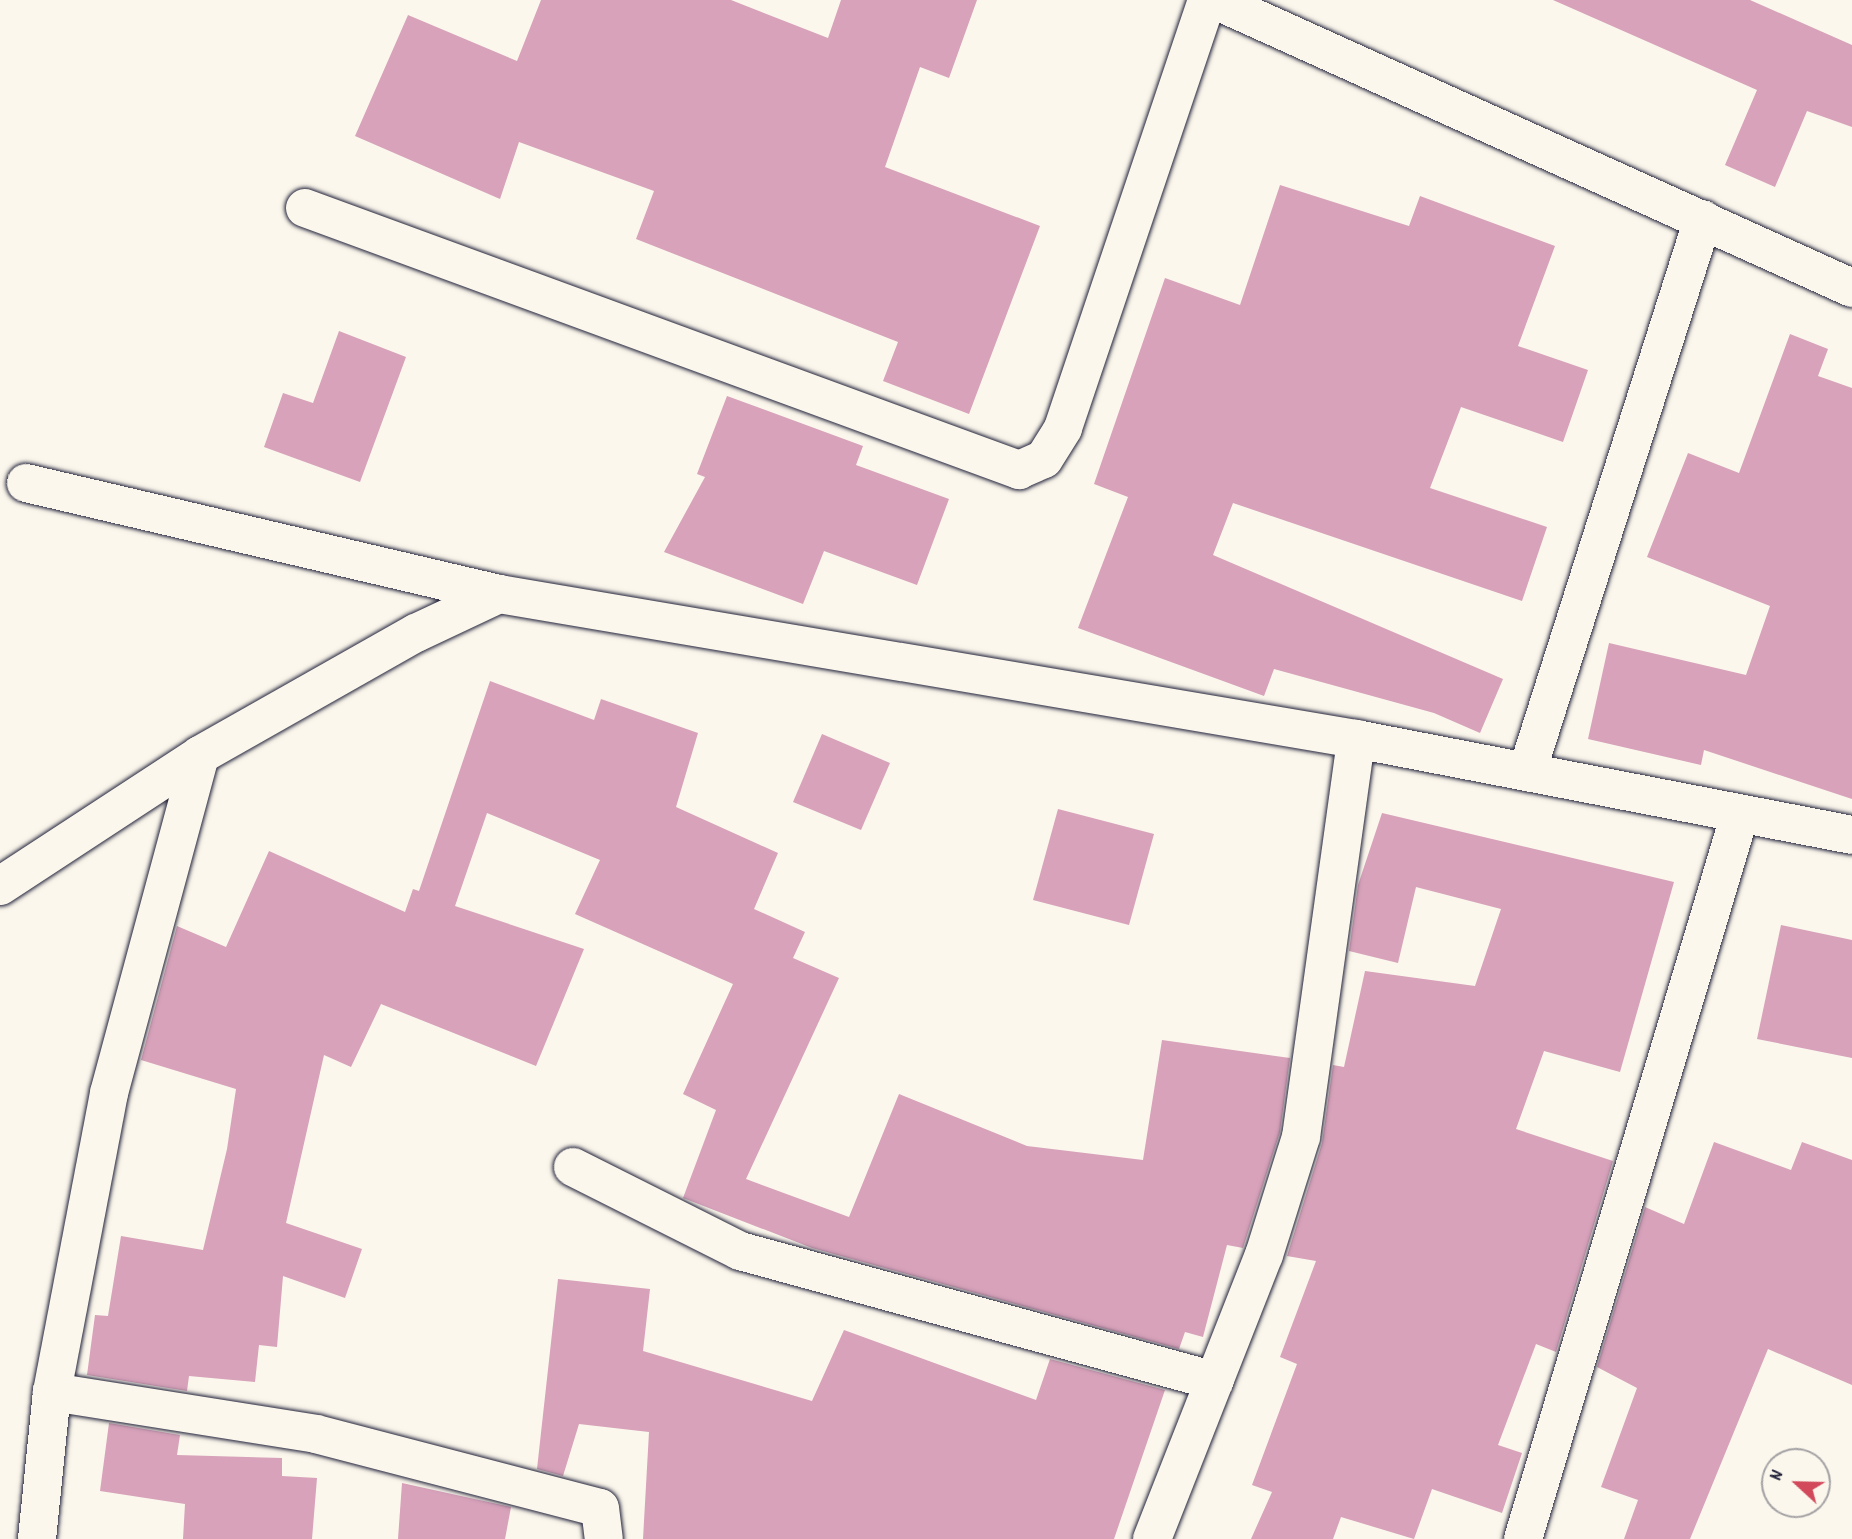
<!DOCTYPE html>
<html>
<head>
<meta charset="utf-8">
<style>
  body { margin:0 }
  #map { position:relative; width:1852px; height:1539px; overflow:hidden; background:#fbf7ec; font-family:Dekko,sans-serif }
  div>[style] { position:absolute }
  .building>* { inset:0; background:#d7a2ba }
  .roads { filter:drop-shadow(0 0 2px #22223b) drop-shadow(0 0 2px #22223b) }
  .minor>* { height:38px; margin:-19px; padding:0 19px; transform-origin:19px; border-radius:19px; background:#fbf7ec }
  .tertiary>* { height:38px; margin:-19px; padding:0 19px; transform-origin:19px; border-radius:19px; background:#fbf7ec }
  span { translate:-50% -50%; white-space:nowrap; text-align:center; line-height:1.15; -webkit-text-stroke:7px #fbf7ec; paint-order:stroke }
  .north { position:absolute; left:1761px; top:1448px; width:70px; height:70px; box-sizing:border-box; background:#fbf7ec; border:2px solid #a4a2a5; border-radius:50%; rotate:292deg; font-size:19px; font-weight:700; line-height:28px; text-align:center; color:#22223b }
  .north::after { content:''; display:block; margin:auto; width:24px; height:32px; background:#d1495b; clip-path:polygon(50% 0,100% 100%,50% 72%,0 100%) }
</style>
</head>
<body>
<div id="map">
  <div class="building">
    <div style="clip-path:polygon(541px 0,731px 0,828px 38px,841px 0,977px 0,949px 78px,920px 67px,885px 167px,1040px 226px,969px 414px,883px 381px,898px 342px,636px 239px,654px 191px,519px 142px,500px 199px,355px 136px,408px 15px,517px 61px)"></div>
    <div style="clip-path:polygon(1553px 0,1750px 0,1852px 45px,1852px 127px,1807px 111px,1775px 187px,1725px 165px,1757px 90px)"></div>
    <div style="clip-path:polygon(1280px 185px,1409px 226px,1420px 196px,1555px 246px,1518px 346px,1588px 370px,1563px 442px,1461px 407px,1430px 488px,1547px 527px,1522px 601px,1233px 503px,1213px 555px,1503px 679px,1480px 733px,1434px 713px,1274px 669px,1264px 696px,1078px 628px,1128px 497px,1094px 484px,1165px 278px,1240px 305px)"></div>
    <div style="clip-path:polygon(339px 331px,406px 357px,360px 482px,264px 447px,283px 393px,313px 403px)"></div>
    <div style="clip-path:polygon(1790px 334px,1828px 349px,1818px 376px,1852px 388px,1852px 799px,1704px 750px,1701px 765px,1588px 739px,1609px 643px,1746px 675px,1770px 606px,1647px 557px,1688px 453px,1739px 473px)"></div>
    <div style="clip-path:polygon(727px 396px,863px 446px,856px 465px,949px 499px,917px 585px,824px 551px,803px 604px,664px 552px,705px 477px,697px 474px)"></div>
    <div style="clip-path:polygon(490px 681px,594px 720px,601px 699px,698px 733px,676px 807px,778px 853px,754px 909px,805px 932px,793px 958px,839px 978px,746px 1179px,849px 1217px,899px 1094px,1027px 1146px,1143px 1160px,1162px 1040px,1290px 1058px,1280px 1132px,1243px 1248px,1227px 1245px,1203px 1337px,1185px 1332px,1179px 1349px,812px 1248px,683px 1198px,716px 1110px,683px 1094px,733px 984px,575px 914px,600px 860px,487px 813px,455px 906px,584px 949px,536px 1066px,381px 1004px,351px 1067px,324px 1055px,286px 1223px,362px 1249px,345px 1298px,283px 1276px,277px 1347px,259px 1345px,255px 1382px,189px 1376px,187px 1391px,87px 1375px,95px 1315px,108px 1316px,121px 1236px,203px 1250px,227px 1149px,236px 1089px,141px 1060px,177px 926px,226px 947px,269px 851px,405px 912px,413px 889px,419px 891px)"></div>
    <div style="clip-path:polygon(822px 734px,890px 763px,861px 830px,793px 802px)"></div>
    <div style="clip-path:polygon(1058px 809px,1154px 834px,1129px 925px,1033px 900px)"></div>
    <div style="clip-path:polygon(1382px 813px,1674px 882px,1620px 1072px,1544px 1051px,1516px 1129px,1613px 1161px,1556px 1352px,1536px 1344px,1498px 1445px,1522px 1453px,1502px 1513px,1432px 1489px,1414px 1539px,1341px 1517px,1333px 1539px,1251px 1539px,1272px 1492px,1252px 1485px,1297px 1364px,1280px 1357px,1316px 1261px,1287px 1256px,1322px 1143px,1333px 1065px,1344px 1067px,1365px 971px,1475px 986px,1501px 909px,1416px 887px,1398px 963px,1349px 951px,1358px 885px)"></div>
    <div style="clip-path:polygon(1781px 925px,1852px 940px,1852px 1058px,1757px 1039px)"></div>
    <div style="clip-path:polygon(1714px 1142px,1791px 1170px,1802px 1142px,1852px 1160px,1852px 1385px,1768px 1349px,1690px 1539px,1624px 1539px,1638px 1500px,1601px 1487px,1637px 1388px,1597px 1367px,1645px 1207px,1684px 1224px)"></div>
    <div style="clip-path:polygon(558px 1279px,650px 1289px,643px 1351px,812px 1401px,844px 1330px,1036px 1400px,1050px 1359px,1165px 1390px,1114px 1539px,643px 1539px,649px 1432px,579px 1424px,563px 1476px,537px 1469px)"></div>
    <div style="clip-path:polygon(109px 1423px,180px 1435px,177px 1455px,282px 1458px,282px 1476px,317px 1478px,312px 1539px,183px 1539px,185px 1504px,100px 1491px)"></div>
    <div style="clip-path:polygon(402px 1483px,511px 1507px,505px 1539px,398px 1539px)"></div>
  </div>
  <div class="roads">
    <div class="minor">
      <div style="left:1215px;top:0;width:699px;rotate:24.33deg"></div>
      <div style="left:305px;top:208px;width:761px;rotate:20.15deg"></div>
      <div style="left:1019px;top:470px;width:27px;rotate:-24deg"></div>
      <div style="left:1044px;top:459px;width:36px;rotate:-58deg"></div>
      <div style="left:1063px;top:428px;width:452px;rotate:-71.4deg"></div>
      <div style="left:26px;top:483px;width:486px;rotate:13.2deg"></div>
      <div style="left:1527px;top:772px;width:580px;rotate:-72.35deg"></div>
      <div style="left:573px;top:1167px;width:187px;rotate:26.7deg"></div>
      <div style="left:740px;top:1251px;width:492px;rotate:15.3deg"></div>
      <div style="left:52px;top:1392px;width:267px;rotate:9deg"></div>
      <div style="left:316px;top:1434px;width:293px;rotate:14.6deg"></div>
      <div style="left:600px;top:1508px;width:31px;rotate:83deg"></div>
      <div style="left:37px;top:1539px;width:148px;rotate:-84.2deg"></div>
      <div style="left:52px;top:1392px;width:304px;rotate:-79.2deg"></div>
      <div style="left:109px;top:1093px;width:350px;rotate:-74.9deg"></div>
      <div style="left:1152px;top:1539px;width:305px;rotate:-68.5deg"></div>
      <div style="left:1264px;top:1255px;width:124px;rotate:-72.6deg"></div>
      <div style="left:1301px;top:1137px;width:402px;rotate:-82.1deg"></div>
      <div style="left:1523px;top:1539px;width:757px;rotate:-73.34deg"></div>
    </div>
    <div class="tertiary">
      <div style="left:0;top:886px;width:239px;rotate:-33.2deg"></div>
      <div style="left:200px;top:755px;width:248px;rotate:-29.5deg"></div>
      <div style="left:416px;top:633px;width:92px;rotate:-25.2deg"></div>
      <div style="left:499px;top:594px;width:869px;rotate:9.6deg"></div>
      <div style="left:1356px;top:739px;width:505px;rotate:10.95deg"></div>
    </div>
  </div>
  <div class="north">N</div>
</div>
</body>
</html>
